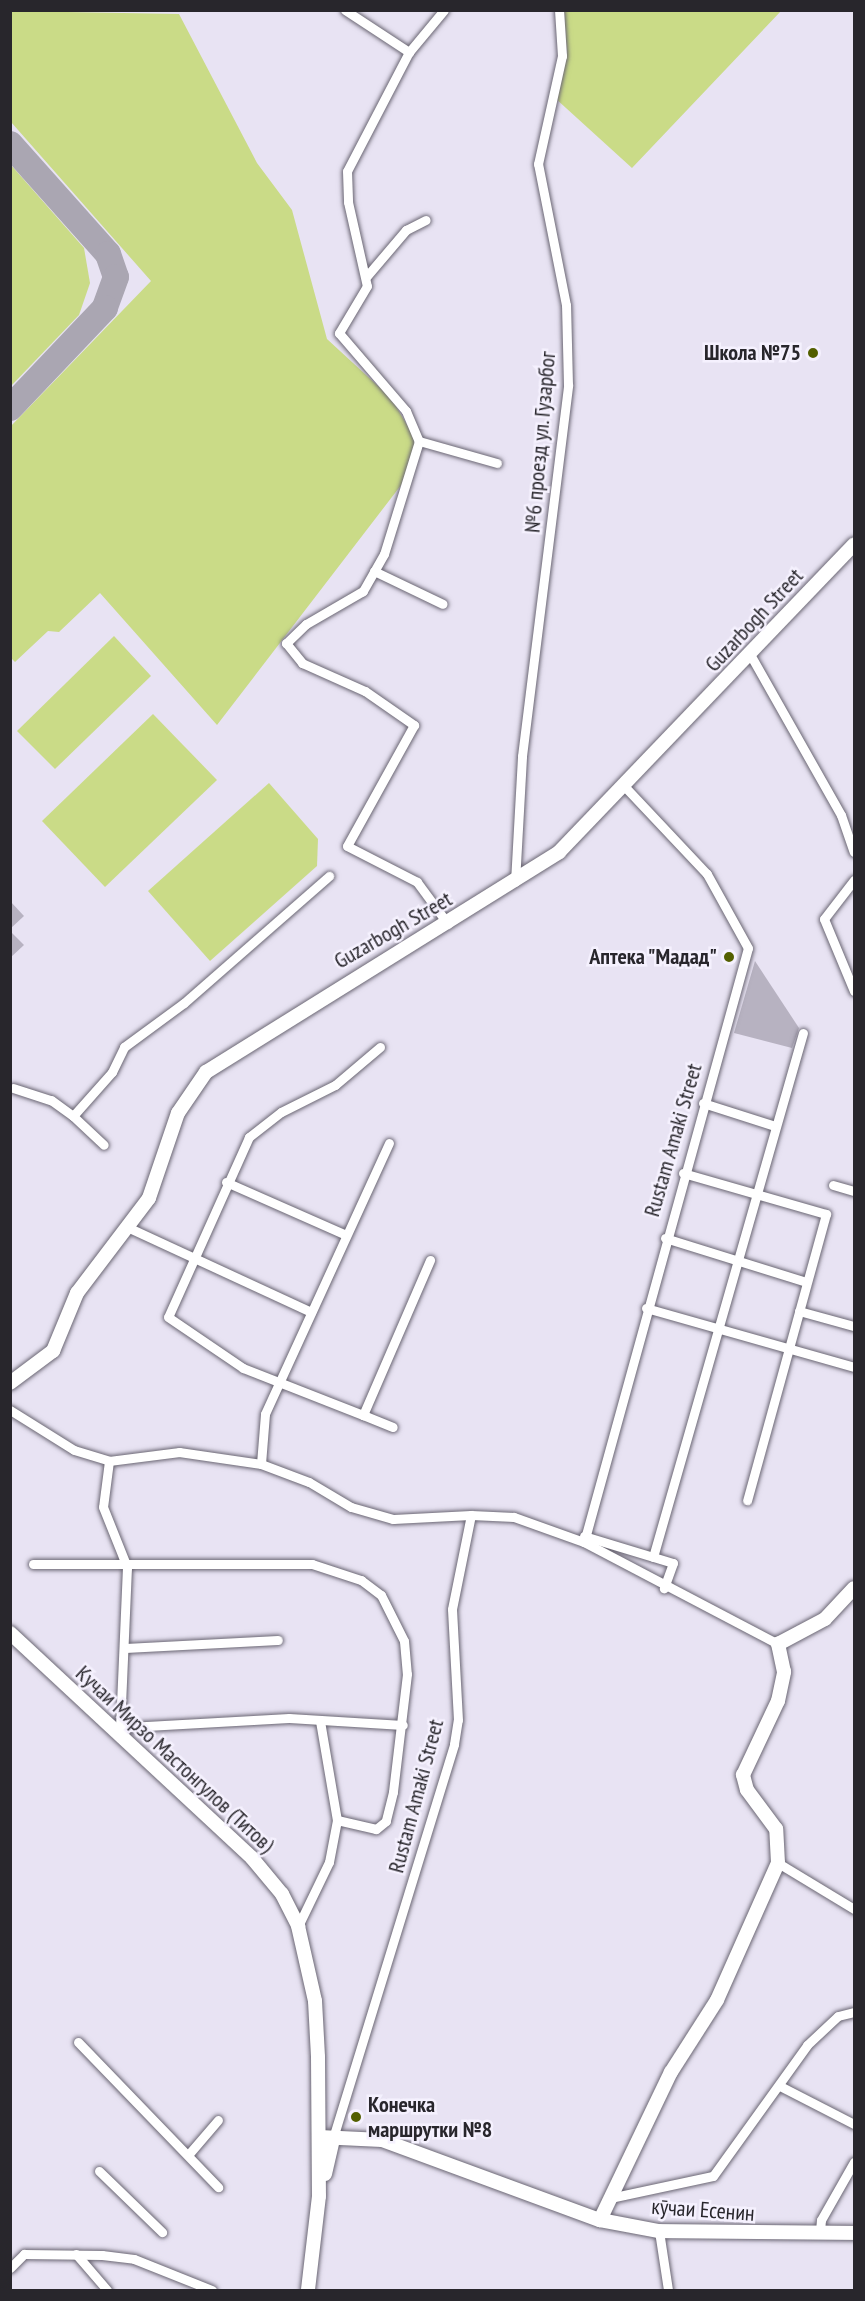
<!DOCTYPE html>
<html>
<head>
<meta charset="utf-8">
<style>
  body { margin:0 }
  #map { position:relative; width:865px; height:2301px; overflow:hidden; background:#e8e3f3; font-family:"PT Sans Narrow",sans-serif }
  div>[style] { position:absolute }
  .green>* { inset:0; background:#cadb87 }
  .taxiway>* { height:26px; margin:-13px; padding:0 13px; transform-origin:13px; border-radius:13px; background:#aaa6b2 }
  .building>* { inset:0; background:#b7b2c1 }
  .roads { filter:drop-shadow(0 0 2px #6a6673) drop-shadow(0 0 2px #6a6673) }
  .street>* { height:9px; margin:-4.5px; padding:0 4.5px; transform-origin:4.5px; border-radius:4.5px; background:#fff }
  .secondary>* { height:14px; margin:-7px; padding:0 7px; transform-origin:7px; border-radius:7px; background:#fff }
  .dots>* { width:16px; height:16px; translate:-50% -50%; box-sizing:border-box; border:3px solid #f5f1fe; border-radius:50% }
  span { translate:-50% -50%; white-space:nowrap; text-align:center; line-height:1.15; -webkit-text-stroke:5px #f5f1fe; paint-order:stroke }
  .poi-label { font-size:22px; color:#28262c; font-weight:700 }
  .right { translate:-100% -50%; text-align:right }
  .left { translate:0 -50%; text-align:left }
  .street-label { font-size:22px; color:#28262c }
  .frame { position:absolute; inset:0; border:12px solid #28262c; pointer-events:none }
</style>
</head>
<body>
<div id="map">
  <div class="green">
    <div style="clip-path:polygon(11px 11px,179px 14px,257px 163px,292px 210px,327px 339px,391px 398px,416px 440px,405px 480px,217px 725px,100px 593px,59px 632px,48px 631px,15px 662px,11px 658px,10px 427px,151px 281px,11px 122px)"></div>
    <div style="clip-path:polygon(564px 11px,781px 11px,632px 168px,555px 98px,567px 54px)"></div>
    <div style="clip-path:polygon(11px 165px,84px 248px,90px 283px,79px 315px,11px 386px)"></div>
    <div style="clip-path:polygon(114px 636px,151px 676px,55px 769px,17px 731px)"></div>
    <div style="clip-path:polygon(153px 714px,217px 780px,105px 887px,42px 821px)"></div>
    <div style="clip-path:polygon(269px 783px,318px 839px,317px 866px,210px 961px,148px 891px)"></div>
  </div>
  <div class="taxiway">
    <div style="left:10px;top:144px;width:147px;rotate:48.3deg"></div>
    <div style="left:108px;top:254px;width:24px;rotate:71deg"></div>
    <div style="left:116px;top:277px;width:33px;rotate:110deg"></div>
    <div style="left:105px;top:308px;width:138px;rotate:133.5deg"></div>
  </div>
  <div class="building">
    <div style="clip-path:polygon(10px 901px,24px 916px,10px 929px)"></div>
    <div style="clip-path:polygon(10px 931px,24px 945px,10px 958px)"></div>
    <div style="clip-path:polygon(755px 961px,799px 1028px,792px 1048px,734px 1033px)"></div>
  </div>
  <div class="roads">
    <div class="street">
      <div style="left:345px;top:10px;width:77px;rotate:33.3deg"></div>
      <div style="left:444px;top:10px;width:55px;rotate:129.8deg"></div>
      <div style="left:409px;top:52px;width:134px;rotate:117.5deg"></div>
      <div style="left:347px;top:171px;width:31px;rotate:88deg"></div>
      <div style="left:348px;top:202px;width:86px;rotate:77.3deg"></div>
      <div style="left:367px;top:286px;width:55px;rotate:120.8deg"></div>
      <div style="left:339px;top:333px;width:103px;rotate:49.3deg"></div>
      <div style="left:406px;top:411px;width:33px;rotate:67deg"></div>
      <div style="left:419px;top:441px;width:118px;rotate:107.2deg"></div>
      <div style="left:384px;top:554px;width:43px;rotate:119.6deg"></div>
      <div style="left:363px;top:591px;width:66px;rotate:149.9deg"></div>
      <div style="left:306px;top:624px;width:28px;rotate:136deg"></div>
      <div style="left:286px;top:643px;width:26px;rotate:51deg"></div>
      <div style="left:302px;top:663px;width:69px;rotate:24deg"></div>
      <div style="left:365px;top:691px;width:60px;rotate:34.8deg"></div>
      <div style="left:414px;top:725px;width:138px;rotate:119deg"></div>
      <div style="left:347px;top:846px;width:79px;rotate:27.2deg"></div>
      <div style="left:417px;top:882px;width:52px;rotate:53.6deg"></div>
      <div style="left:366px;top:277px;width:62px;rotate:-49.6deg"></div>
      <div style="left:406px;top:230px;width:22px;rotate:-27deg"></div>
      <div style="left:419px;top:441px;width:81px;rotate:15.8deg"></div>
      <div style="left:374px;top:571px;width:76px;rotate:25.6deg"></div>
      <div style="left:751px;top:656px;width:183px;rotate:60.5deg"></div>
      <div style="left:841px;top:815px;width:39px;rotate:71deg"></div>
      <div style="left:854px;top:880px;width:49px;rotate:127.6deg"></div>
      <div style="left:824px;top:919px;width:78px;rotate:67.4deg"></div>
      <div style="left:515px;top:882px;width:126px;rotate:-86.8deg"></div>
      <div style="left:522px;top:756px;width:374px;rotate:-82.9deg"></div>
      <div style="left:568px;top:385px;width:80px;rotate:-91.4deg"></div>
      <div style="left:566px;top:305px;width:144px;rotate:-101.2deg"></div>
      <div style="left:538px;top:164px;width:111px;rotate:-77.5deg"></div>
      <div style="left:562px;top:56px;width:46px;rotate:-93.7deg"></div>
      <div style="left:380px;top:1047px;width:59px;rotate:139.8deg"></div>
      <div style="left:335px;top:1085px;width:60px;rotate:153.4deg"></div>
      <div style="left:281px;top:1112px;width:41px;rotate:142deg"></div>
      <div style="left:249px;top:1137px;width:197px;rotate:114.2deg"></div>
      <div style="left:168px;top:1317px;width:91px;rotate:34.2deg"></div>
      <div style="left:243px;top:1368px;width:129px;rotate:21.4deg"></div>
      <div style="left:363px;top:1415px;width:169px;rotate:-66.6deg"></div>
      <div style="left:13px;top:1088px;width:40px;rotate:18deg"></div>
      <div style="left:51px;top:1100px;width:27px;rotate:36deg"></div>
      <div style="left:73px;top:1116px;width:59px;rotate:-48.4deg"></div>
      <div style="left:112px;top:1072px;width:28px;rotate:-64deg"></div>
      <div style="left:124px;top:1047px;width:74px;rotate:-36.3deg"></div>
      <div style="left:184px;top:1003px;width:193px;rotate:-41.2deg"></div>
      <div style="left:703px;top:1103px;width:76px;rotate:17.7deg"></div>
      <div style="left:73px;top:1116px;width:42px;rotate:43.1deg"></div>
      <div style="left:389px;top:1143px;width:298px;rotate:114.6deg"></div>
      <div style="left:265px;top:1414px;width:50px;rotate:94.6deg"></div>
      <div style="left:261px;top:1464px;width:51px;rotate:20.6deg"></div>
      <div style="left:309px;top:1482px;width:49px;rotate:30.8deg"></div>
      <div style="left:351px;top:1507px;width:44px;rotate:15.9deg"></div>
      <div style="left:393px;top:1519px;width:78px;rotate:-2.9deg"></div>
      <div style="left:683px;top:1173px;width:149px;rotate:16deg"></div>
      <div style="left:826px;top:1214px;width:297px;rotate:105.4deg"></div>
      <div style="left:226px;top:1182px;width:131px;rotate:23.8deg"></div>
      <div style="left:833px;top:1185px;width:22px;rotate:16deg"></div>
      <div style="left:125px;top:1226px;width:205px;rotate:24.8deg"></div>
      <div style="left:665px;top:1238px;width:148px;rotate:17.3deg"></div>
      <div style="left:646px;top:1308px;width:216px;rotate:15.8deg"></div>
      <div style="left:799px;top:1311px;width:57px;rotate:15.3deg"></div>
      <div style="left:10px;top:1410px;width:75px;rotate:32deg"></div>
      <div style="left:74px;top:1450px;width:37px;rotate:17deg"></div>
      <div style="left:109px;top:1461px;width:71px;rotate:-7.3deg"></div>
      <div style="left:179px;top:1452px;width:83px;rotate:8.3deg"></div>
      <div style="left:363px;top:1415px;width:32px;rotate:22deg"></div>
      <div style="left:109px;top:1461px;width:46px;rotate:97.4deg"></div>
      <div style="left:103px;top:1507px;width:65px;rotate:68.2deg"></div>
      <div style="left:127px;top:1567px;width:158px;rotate:92.5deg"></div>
      <div style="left:584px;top:1536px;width:93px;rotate:16.9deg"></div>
      <div style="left:673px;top:1563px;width:27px;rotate:110deg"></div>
      <div style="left:584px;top:1542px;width:616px;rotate:-74.57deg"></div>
      <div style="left:748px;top:948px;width:85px;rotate:-119deg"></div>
      <div style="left:707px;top:874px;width:121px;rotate:-133.3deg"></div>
      <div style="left:653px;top:1557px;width:545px;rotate:-74.03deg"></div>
      <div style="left:33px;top:1564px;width:279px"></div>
      <div style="left:312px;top:1564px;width:52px;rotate:18.1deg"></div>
      <div style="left:361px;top:1580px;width:25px;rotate:37deg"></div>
      <div style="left:381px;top:1595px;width:51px;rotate:63.4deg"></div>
      <div style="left:404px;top:1641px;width:33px;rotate:85deg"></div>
      <div style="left:407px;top:1674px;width:119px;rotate:96.8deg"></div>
      <div style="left:393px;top:1792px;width:30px;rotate:104deg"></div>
      <div style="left:386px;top:1821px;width:13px;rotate:141deg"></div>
      <div style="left:376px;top:1829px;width:40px;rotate:-167deg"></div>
      <div style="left:337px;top:1820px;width:43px;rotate:100.8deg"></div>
      <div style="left:329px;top:1862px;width:71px;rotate:115.8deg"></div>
      <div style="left:125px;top:1648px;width:153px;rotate:-3deg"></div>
      <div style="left:320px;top:1721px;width:100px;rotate:80.3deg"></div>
      <div style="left:111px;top:1728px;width:178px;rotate:-3.2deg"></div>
      <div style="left:289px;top:1718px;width:114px;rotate:3.5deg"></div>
      <div style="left:778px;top:1863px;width:89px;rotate:31.2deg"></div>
      <div style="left:78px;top:2042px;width:202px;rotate:46deg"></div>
      <div style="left:780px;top:2086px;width:83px;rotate:27.2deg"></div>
      <div style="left:333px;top:2138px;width:412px;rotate:-72.9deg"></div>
      <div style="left:454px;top:1744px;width:24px;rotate:-81deg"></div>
      <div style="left:458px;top:1720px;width:111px;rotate:-93.1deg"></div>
      <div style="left:452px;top:1609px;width:96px;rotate:-78.6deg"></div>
      <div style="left:471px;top:1515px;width:43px;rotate:2.7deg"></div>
      <div style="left:514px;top:1517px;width:74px;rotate:19.7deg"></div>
      <div style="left:584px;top:1542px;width:219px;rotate:27.7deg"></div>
      <div style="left:188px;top:2155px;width:46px;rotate:-49.4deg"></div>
      <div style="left:99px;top:2171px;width:88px;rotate:44.1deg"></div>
      <div style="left:610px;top:2198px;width:105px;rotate:-12.1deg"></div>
      <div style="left:713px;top:2176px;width:161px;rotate:-54.3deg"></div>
      <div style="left:807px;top:2045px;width:42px;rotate:-43.1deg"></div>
      <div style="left:838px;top:2016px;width:16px;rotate:-14deg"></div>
      <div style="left:659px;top:2231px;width:60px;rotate:81.3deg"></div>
      <div style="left:820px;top:2231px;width:11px;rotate:-85deg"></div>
      <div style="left:821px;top:2220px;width:67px;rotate:-60.4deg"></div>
      <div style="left:76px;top:2254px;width:48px;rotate:49.3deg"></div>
      <div style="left:10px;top:2268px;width:20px;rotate:-45deg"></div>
      <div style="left:24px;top:2254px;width:78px;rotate:0.7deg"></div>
      <div style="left:102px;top:2255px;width:32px;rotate:7deg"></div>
      <div style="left:134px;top:2259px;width:84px;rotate:21.7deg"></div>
    </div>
    <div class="secondary">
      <div style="left:10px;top:1383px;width:54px;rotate:-36.7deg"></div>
      <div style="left:53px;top:1351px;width:63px;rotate:-67.5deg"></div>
      <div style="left:77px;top:1293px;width:119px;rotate:-52.8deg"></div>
      <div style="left:149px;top:1198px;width:90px;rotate:-71.2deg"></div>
      <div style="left:178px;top:1113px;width:50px;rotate:-55.7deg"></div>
      <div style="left:206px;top:1072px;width:416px;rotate:-31.9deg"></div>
      <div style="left:559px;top:852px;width:426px;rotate:-46.2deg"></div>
      <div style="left:10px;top:1633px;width:330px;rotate:42.9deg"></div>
      <div style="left:252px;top:1858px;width:47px;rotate:50.2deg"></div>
      <div style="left:282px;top:1894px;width:36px;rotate:63deg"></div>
      <div style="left:298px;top:1926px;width:77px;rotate:77.2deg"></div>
      <div style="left:315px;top:2001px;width:56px;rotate:86.9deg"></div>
      <div style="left:318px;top:2057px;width:139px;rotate:89.6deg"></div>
      <div style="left:319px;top:2196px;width:95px;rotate:96.7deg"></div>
      <div style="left:319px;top:2137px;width:63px;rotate:2.7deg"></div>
      <div style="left:382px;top:2140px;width:232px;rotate:20.2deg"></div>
      <div style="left:600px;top:2220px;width:60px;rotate:10.6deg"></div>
      <div style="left:659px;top:2231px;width:195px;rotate:0.6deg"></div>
      <div style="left:325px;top:2174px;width:37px;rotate:-77deg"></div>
      <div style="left:600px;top:2220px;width:164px;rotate:-64.4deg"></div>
      <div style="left:671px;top:2072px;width:85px;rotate:-57.4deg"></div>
      <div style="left:717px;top:2000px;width:150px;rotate:-66deg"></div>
      <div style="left:778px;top:1863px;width:34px;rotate:-93deg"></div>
      <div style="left:776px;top:1829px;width:49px;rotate:-126.6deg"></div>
      <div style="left:747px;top:1790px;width:16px;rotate:-105deg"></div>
      <div style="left:743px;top:1775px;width:82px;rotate:-64.7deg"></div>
      <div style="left:778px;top:1701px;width:30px;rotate:-78deg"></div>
      <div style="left:784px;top:1672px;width:29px;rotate:-102deg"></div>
      <div style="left:778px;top:1644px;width:53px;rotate:-28deg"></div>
      <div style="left:825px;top:1619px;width:42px;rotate:-46.9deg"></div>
    </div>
  </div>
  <div class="dots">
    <div style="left:813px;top:353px;background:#535f00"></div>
    <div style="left:729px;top:957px;background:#535f00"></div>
    <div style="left:356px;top:2117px;background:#535f00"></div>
  </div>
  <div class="poi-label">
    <span class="right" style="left:801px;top:353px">Школа №75</span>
    <span class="right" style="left:717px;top:957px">Аптека "Мадад"</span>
    <span class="left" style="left:368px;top:2117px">Конечка<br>маршрутки №8</span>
  </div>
  <div class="street-label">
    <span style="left:540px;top:442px;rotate:-85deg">№6 проезд ул. Гузарбог</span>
    <span style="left:754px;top:620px;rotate:-47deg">Guzarbogh Street</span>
    <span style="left:393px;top:930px;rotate:-30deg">Guzarbogh Street</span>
    <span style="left:673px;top:1140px;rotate:-74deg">Rustam Amaki Street</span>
    <span style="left:175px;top:1759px;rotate:43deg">Кучаи Мирзо Мастонгулов (Титов)</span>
    <span style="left:416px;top:1796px;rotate:-75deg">Rustam Amaki Street</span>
    <span style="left:703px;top:2210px;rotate:4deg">кӯчаи Есенин</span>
  </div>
  <div class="frame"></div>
</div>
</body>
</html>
